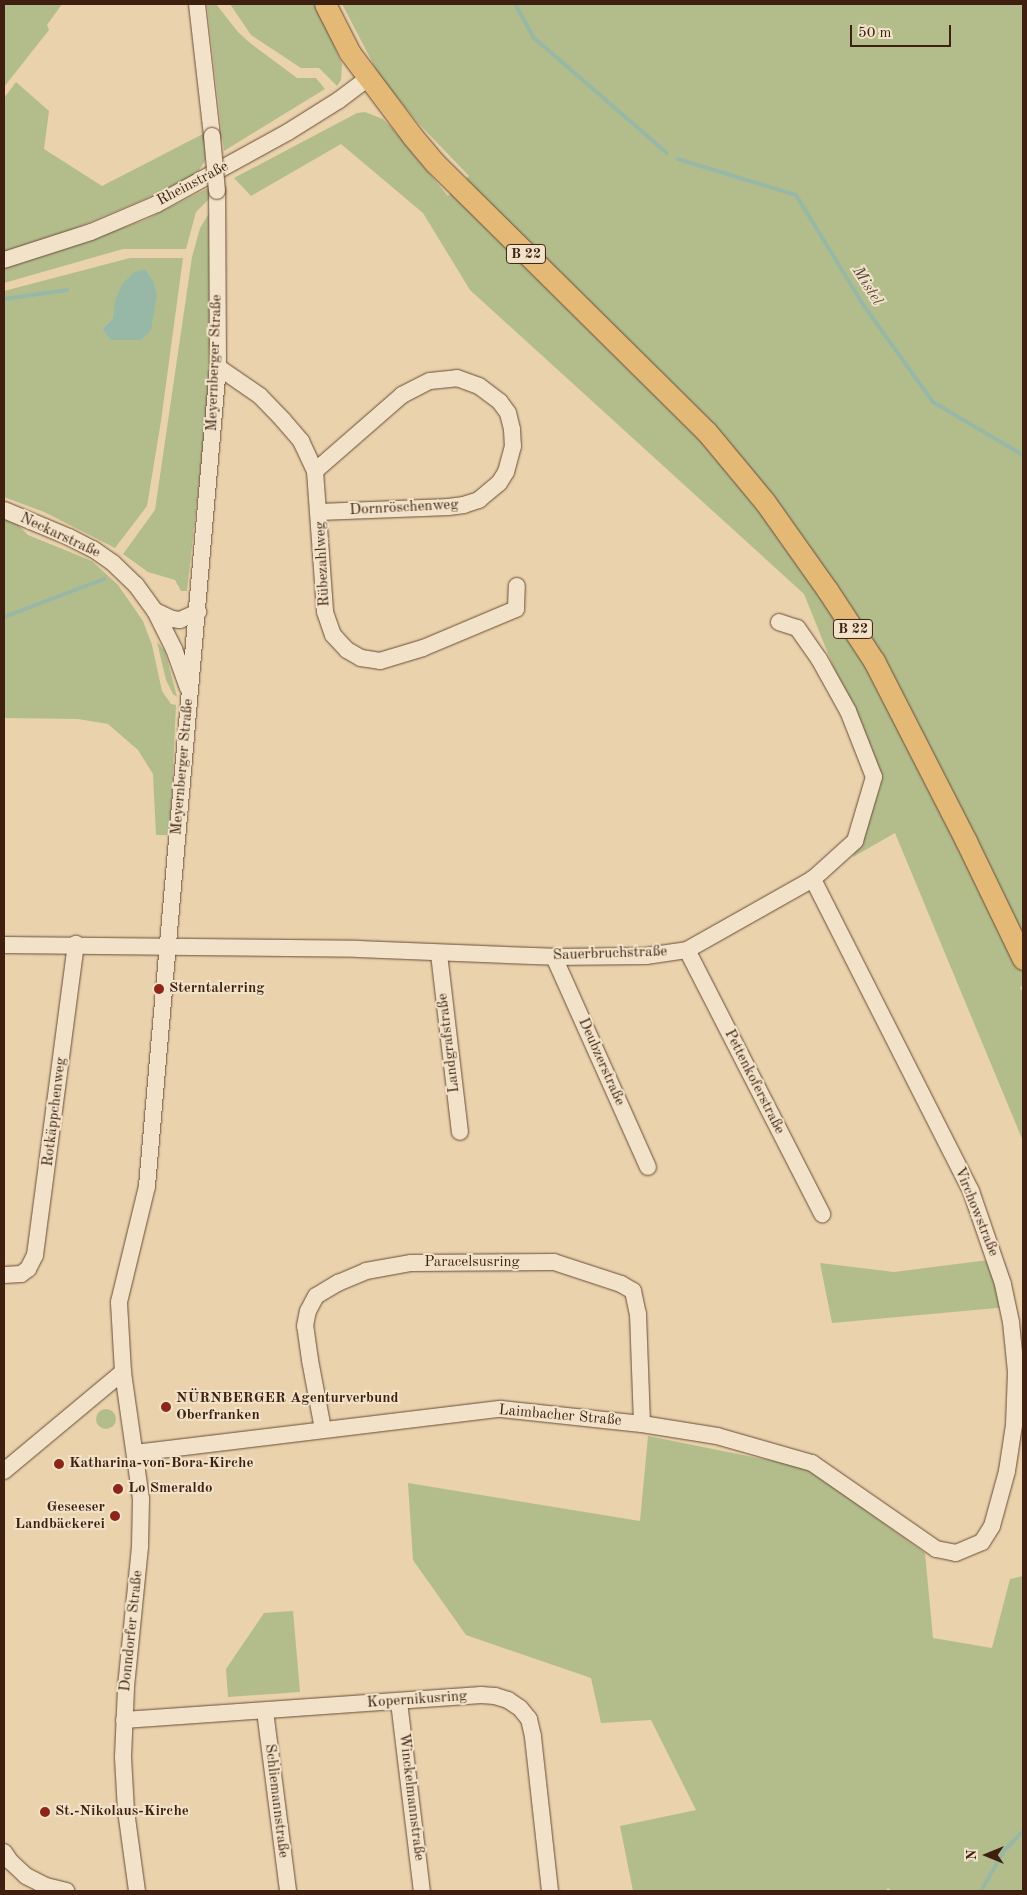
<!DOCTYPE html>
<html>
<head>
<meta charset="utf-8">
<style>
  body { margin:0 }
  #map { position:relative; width:1027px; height:1895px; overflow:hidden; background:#e9d2ac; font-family:"Old Standard TT",serif }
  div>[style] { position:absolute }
  .green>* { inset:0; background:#b3bd8c }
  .round { border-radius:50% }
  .water>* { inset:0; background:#98b8a7 }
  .stream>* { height:4px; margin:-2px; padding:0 2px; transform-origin:2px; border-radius:2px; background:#98b8a7 }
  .roads { filter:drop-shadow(0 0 1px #6a4c37) drop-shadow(0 0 1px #6a4c37) }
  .minor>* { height:16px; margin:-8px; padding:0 8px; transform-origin:8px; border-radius:8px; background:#f1e2c9 }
  .major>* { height:21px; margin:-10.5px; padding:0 10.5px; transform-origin:10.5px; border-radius:10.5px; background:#e4b976 }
  .bridges { filter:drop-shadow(0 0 1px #6a4c37) drop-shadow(0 0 1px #6a4c37) }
  .minor-bridge>* { height:16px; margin:-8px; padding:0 8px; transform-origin:8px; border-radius:8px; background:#f1e2c9 }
  .dots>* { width:14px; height:14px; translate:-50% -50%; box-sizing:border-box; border:2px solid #f1e2c9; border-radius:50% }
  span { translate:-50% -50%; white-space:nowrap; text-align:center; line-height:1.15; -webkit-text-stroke:4px #f1e2c9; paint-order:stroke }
  .shield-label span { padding:1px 4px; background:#f1e2c9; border:1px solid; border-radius:4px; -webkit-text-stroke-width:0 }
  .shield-label { font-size:14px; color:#3f2010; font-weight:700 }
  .street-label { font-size:15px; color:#3f2010 }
  .poi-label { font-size:15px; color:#3f2010; font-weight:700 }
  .left { translate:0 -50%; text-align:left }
  .right { translate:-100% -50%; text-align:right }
  .water-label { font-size:16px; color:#554636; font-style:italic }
  .frame { position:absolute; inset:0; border:5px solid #3f2010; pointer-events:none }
  .north { position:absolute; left:962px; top:1830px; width:50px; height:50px; -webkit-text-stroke:4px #f1e2c9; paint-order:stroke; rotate:270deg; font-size:14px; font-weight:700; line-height:20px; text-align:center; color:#3f2010 }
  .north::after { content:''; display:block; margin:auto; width:18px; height:22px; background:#3f2010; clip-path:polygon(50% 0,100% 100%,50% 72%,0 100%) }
  .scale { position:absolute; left:850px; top:25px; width:101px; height:22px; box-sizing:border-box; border:2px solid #3f2010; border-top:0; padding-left:6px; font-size:15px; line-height:18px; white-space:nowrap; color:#3f2010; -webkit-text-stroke:4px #f1e2c9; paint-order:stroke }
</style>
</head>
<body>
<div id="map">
  <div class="green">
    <div style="clip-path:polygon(4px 4px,62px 4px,47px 25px,49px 30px,4px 87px)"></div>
    <div style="clip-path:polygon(207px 4px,216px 4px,238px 32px,250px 43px,297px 78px,316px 78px,325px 89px,224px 151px)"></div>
    <div style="clip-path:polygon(230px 4px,316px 4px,342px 64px,341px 80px,337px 86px,319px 68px,301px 68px,251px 35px)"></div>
    <div style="clip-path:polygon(342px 4px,1023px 4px,1023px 986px,1020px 987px,1023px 993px,1023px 1141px,895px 833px,853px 857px,881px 785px,804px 594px,470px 290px,423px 213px,341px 144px,251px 196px,234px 178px,357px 113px,365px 112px,383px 119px,392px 128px,448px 196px,469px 176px,419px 124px,380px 77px)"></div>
    <div style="clip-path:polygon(16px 82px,49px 111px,44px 149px,102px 186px,203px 134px,208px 156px,194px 178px,48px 240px,4px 253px,4px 98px)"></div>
    <div style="clip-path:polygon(212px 186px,212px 196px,196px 212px,186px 249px,123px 249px,4px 283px,4px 266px,44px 256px,145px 220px)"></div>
    <div style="clip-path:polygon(213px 207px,212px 369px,187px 591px,181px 591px,175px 580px,148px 572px,123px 554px,155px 510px,192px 257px,200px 228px)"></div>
    <div style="clip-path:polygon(evenodd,130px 258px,183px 258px,161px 421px,147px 506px,115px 548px,44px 512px,4px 497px,4px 291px,130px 258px,113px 318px,140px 340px,110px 340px,102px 329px,113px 318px)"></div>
    <div style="clip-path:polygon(4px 518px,17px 524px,28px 535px,92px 561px,118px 585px,143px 621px,152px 645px,162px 691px,171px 704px,176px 705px,170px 835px,156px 835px,153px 774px,138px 750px,108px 724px,78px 719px,4px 718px)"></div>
    <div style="clip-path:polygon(157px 642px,165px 651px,177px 697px,173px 694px,166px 680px)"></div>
    <div style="clip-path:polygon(996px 1259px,1008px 1307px,832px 1323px,820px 1263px,894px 1272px)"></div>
    <div class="round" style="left:96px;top:1409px;width:20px;height:20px"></div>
    <div style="clip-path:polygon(648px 1436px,808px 1468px,925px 1553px,933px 1638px,992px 1648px,1010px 1579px,1023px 1576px,1023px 1891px,892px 1891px,888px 1888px,885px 1891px,633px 1891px,620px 1826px,696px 1810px,651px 1720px,601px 1723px,591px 1678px,466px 1635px,413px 1560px,408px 1483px,640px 1521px)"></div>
    <div style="clip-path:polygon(293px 1611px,300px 1692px,228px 1697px,226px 1669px,264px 1613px)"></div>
  </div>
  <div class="water">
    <div style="clip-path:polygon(145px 269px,153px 281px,157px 295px,151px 330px,141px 340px,110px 340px,102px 329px,113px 318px,115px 301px,122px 284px,134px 272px)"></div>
  </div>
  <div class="stream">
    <div style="left:515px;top:4px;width:38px;rotate:61deg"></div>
    <div style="left:533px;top:37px;width:177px;rotate:40.9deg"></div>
    <div style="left:678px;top:159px;width:123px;rotate:17deg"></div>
    <div style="left:796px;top:195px;width:130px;rotate:58.5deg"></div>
    <div style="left:864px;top:306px;width:118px;rotate:54.3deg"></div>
    <div style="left:933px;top:402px;width:104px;rotate:30.5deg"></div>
    <div style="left:4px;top:299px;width:64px;rotate:-8.1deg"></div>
    <div style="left:4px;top:617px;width:107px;rotate:-20.8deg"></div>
    <div style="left:981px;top:1891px;width:46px;rotate:-60.1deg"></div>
    <div style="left:1004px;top:1851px;width:28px;rotate:-46deg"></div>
  </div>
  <div class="roads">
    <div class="minor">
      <div style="left:197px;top:4px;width:133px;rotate:83.5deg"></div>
      <div style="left:4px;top:260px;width:91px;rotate:-17.8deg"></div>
      <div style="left:91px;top:232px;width:72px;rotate:-23deg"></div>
      <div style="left:157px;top:204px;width:149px;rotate:-28.8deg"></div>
      <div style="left:288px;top:132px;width:60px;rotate:-32.1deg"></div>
      <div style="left:339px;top:100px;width:36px;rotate:-37deg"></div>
      <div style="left:218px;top:367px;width:51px;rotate:34.6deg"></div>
      <div style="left:260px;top:396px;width:33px;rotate:46deg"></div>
      <div style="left:283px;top:420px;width:28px;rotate:49deg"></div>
      <div style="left:301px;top:441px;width:33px;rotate:65deg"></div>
      <div style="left:315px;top:471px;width:141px;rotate:85.9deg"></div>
      <div style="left:325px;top:612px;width:24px;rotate:71deg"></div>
      <div style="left:333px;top:635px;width:21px;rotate:47deg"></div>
      <div style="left:347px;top:650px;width:16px;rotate:30deg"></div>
      <div style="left:361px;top:658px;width:19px;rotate:9deg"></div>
      <div style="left:380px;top:661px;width:45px;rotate:-16.8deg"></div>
      <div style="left:423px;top:648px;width:101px;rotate:-22.8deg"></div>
      <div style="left:516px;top:609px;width:23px;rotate:-88deg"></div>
      <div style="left:315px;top:471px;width:116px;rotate:-41.1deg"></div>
      <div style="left:402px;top:395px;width:31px;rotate:-27deg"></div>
      <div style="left:430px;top:381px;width:27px;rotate:-6deg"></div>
      <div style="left:457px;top:378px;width:23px;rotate:20deg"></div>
      <div style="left:479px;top:386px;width:26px;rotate:37deg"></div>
      <div style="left:500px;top:402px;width:14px;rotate:54deg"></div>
      <div style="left:508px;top:413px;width:16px;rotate:76deg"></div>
      <div style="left:512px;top:429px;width:17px;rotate:87deg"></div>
      <div style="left:513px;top:446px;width:27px;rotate:105deg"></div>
      <div style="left:506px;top:472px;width:13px;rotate:122deg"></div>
      <div style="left:499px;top:483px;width:26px;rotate:140deg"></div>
      <div style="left:479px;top:500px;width:16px;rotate:162deg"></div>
      <div style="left:464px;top:505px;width:16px;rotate:173deg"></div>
      <div style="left:448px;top:507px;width:128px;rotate:177.8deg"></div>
      <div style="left:4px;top:510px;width:70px;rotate:22.6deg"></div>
      <div style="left:69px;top:537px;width:27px;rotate:27deg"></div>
      <div style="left:93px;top:549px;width:24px;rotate:35deg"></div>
      <div style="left:113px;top:563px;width:32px;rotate:44deg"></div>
      <div style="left:136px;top:585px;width:32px;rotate:54deg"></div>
      <div style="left:155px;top:611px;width:42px;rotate:63.4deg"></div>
      <div style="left:174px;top:649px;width:41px;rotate:70.3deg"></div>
      <div style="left:155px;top:611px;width:19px;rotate:25deg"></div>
      <div style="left:172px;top:619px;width:8px;rotate:7deg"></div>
      <div style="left:180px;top:620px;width:20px;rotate:-24deg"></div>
      <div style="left:4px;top:945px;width:354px;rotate:0.6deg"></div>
      <div style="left:358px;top:949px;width:196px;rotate:2.3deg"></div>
      <div style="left:554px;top:957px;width:92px;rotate:-0.6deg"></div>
      <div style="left:646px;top:956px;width:41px;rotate:-8.3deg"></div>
      <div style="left:687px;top:950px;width:145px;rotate:-29.4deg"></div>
      <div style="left:813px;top:879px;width:57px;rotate:-42.1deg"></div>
      <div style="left:855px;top:841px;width:67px;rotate:-73.5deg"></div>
      <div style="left:874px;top:777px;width:71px;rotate:-111.5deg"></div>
      <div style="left:848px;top:711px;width:60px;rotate:-119.1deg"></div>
      <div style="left:819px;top:659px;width:38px;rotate:-125deg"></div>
      <div style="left:797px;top:628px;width:19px;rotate:-162deg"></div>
      <div style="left:687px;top:950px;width:297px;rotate:62.9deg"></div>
      <div style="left:439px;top:954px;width:179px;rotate:83.3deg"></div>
      <div style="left:554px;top:957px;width:230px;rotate:65.9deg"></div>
      <div style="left:4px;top:1275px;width:17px;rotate:-3deg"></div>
      <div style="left:21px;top:1274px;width:9px;rotate:-36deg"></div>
      <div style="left:28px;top:1269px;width:16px;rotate:-63deg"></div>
      <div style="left:35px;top:1255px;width:314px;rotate:-82.5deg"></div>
      <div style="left:323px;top:1429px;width:70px;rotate:-100.7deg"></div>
      <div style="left:310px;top:1360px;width:34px;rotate:-98deg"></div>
      <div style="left:305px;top:1326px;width:15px;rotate:-79deg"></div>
      <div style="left:308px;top:1311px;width:17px;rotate:-62deg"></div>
      <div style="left:316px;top:1296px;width:26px;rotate:-31deg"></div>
      <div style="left:338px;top:1283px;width:30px;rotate:-23deg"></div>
      <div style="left:366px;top:1271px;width:46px;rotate:-10.1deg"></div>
      <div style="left:411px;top:1263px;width:143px;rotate:-0.4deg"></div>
      <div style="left:554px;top:1262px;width:71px;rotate:18.2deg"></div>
      <div style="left:621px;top:1284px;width:14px;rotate:30deg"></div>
      <div style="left:633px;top:1291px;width:24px;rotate:78deg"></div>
      <div style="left:638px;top:1314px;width:110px;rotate:87.9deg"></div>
      <div style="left:135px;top:1453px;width:369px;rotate:-6.9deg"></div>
      <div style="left:501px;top:1409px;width:142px;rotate:6.1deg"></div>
      <div style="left:642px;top:1424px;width:76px;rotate:9.1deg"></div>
      <div style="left:717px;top:1436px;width:99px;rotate:15.9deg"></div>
      <div style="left:812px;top:1463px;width:151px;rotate:34.7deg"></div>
      <div style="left:936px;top:1549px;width:20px;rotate:11deg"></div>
      <div style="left:956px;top:1553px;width:28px;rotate:-23deg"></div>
      <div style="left:982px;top:1542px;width:19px;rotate:-58deg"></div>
      <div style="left:992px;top:1526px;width:57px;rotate:-74.7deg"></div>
      <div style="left:1007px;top:1471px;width:47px;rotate:-81.3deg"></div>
      <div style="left:1014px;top:1425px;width:53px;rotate:-87.8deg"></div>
      <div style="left:1016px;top:1372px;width:50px;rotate:-95.7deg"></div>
      <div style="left:1011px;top:1322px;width:39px;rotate:-102deg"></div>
      <div style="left:1003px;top:1284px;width:98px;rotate:-109deg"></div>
      <div style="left:971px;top:1191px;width:350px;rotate:-116.9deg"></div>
      <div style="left:4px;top:1471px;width:155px;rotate:-39.8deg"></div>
      <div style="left:399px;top:1702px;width:190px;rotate:83.1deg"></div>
      <div style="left:265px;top:1711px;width:181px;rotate:82.7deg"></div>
      <div style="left:124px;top:1720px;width:358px;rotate:-4deg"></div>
      <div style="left:481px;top:1695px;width:14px;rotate:4deg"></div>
      <div style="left:495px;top:1696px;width:14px;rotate:17deg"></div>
      <div style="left:508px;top:1700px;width:14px;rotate:34deg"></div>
      <div style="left:520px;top:1708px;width:14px;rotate:51deg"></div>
      <div style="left:529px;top:1719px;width:18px;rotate:77deg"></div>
      <div style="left:533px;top:1737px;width:155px;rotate:83.7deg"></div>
      <div style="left:4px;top:1852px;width:11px;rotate:56deg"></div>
      <div style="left:10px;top:1861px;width:22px;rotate:43deg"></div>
      <div style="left:26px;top:1876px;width:22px;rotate:27deg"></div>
      <div style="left:46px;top:1886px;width:21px;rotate:14deg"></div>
      <div style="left:137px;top:1891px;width:81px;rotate:-97.8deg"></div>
      <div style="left:126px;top:1811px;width:54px;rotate:-93.2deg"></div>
      <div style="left:123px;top:1757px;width:70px;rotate:-87.5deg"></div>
      <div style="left:126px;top:1687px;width:141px;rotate:-84.3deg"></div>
      <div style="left:140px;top:1547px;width:48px;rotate:-88.8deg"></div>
      <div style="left:141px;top:1499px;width:128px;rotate:-98.1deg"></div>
      <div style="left:123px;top:1372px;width:70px;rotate:-93.3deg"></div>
      <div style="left:119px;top:1302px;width:119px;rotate:-76.4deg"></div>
      <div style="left:147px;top:1186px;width:822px;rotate:-85.05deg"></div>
      <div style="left:218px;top:367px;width:176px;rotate:-90.3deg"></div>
    </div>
    <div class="major">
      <div style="left:325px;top:4px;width:55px;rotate:63deg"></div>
      <div style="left:350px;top:53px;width:105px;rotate:53.1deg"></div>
      <div style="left:413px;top:137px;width:35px;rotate:50deg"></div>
      <div style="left:436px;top:164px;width:380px;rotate:44.7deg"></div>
      <div style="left:706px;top:431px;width:92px;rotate:50.3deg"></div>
      <div style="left:765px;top:502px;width:109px;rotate:54.7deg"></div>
      <div style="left:828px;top:591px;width:84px;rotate:56.7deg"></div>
      <div style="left:874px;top:661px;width:202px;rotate:62.9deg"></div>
      <div style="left:966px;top:841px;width:131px;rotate:64.2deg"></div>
    </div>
  </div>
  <div class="bridges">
    <div class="minor-bridge">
      <div style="left:212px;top:136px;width:55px;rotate:84.8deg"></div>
    </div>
  </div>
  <div class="dots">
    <div style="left:159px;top:989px;background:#8f2418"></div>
    <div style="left:166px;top:1407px;background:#8f2418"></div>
    <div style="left:59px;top:1464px;background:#8f2418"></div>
    <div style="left:118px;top:1489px;background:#8f2418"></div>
    <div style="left:115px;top:1516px;background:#8f2418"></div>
    <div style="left:45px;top:1812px;background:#8f2418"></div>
  </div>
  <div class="shield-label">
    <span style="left:526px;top:254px">B 22</span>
    <span style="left:853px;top:629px">B 22</span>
  </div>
  <div class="street-label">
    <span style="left:193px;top:184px;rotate:-28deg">Rheinstraße</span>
    <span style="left:215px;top:363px;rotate:-88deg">Meyernberger Straße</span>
    <span style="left:404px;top:508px;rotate:-3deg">Dornröschenweg</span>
    <span style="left:60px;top:536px;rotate:25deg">Neckarstraße</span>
    <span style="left:323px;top:564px;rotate:-93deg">Rübezahlweg</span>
    <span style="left:183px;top:767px;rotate:-85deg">Meyernberger Straße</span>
    <span style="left:610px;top:954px;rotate:-2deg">Sauerbruchstraße</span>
    <span style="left:449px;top:1043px;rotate:-97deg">Landgrafstraße</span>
    <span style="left:601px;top:1062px;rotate:66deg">Deubzerstraße</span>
    <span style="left:754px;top:1082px;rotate:63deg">Pettenkoferstraße</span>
    <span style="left:55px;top:1112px;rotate:-83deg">Rotkäppchenweg</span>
    <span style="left:976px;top:1212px;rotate:68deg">Virchowstraße</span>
    <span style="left:472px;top:1263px">Paracelsusring</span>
    <span style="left:560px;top:1416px;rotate:5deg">Laimbacher Straße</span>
    <span style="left:132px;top:1631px;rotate:-84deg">Donndorfer Straße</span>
    <span style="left:417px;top:1700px;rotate:-4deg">Kopernikusring</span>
    <span style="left:411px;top:1797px;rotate:83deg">Winckelmannstraße</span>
    <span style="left:276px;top:1801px;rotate:83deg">Schliemannstraße</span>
  </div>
  <div class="poi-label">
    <span class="left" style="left:169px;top:989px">Sterntalerring</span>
    <span class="left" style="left:176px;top:1407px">NÜRNBERGER Agenturverbund<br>Oberfranken</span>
    <span class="left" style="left:69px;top:1464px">Katharina-von-Bora-Kirche</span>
    <span class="left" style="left:128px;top:1489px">Lo Smeraldo</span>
    <span class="right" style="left:105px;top:1516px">Geseeser<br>Landbäckerei</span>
    <span class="left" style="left:55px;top:1812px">St.-Nikolaus-Kirche</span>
  </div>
  <div class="water-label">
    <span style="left:867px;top:286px;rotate:58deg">Mistel</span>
  </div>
  <div class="frame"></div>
  <div class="north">N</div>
  <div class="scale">50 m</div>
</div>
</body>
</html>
